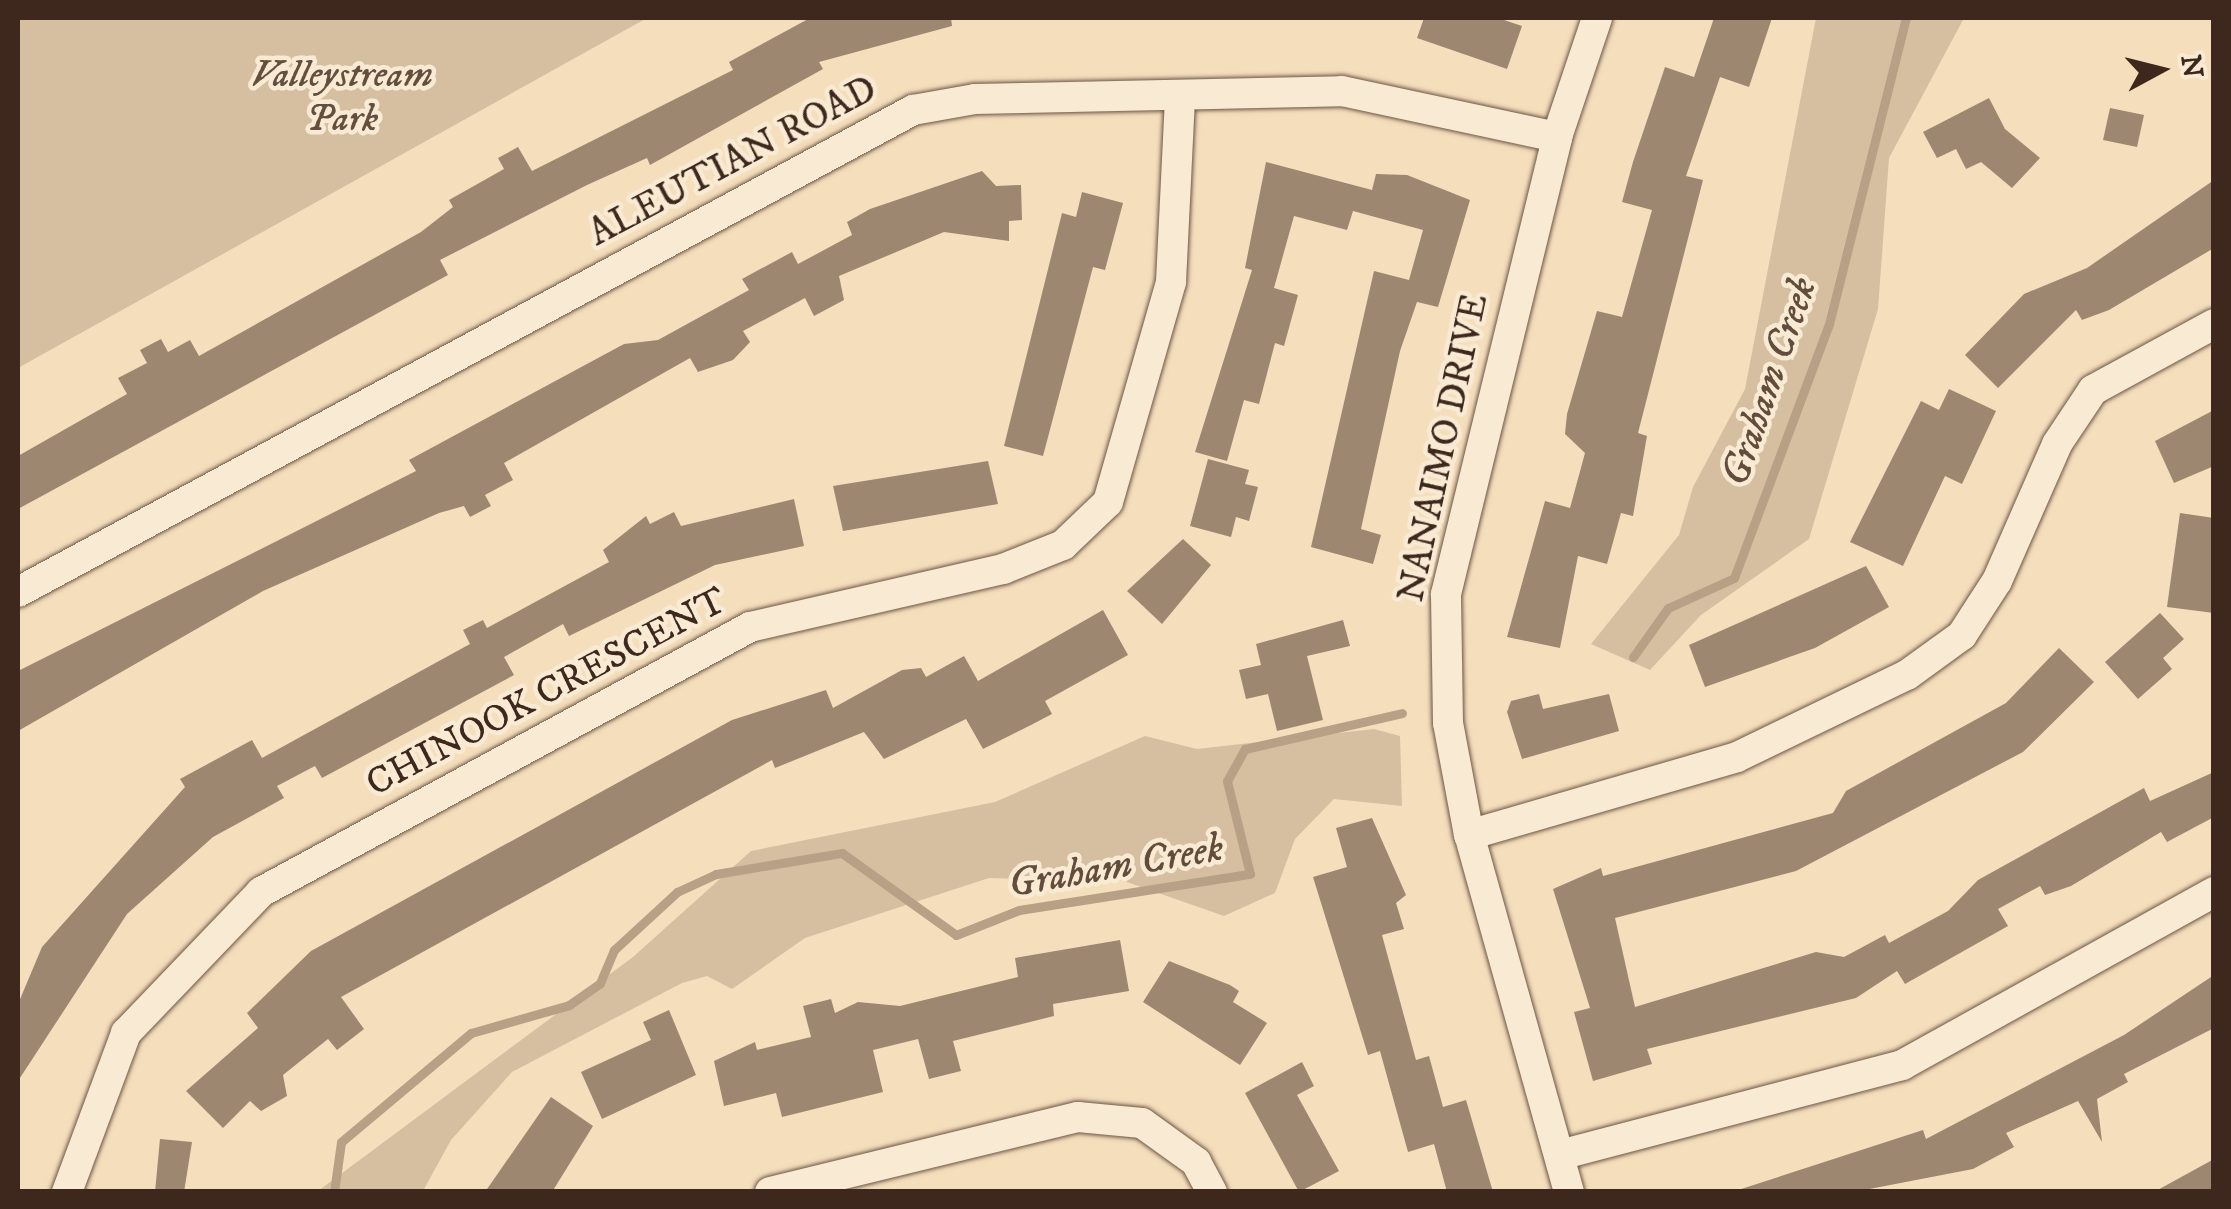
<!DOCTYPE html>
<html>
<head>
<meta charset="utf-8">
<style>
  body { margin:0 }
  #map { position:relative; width:2231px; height:1209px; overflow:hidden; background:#f5debc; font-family:"IM FELL DW Pica",serif }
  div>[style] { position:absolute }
  .green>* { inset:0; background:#d6bfa1 }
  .stream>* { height:9px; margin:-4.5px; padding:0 4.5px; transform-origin:4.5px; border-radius:4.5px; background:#b7a086 }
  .building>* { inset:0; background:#9d8770 }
  .roads { filter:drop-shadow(0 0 2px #6c5645) drop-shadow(0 0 2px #6c5645) }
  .street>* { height:30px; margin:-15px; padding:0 15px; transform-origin:15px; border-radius:15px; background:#f8ead3 }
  span { translate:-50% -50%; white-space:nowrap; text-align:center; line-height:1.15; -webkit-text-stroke:9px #f8ead3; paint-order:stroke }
  .park-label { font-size:38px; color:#644e3e; font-style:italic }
  .street-label { font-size:38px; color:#3e281d }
  .water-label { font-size:40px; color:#624c3c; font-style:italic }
  .frame { position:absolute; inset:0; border:20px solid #3e281d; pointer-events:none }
  .north { position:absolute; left:2111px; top:20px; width:100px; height:100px; -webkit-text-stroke:8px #f8ead3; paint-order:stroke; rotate:83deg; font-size:28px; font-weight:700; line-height:40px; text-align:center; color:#3e281d }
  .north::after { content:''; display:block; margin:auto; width:35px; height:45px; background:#3e281d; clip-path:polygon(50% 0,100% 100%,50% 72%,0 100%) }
</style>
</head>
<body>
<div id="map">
  <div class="green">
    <div style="clip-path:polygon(18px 18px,647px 18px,18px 368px)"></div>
    <div style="clip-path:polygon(1816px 18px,1964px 18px,1889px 158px,1878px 309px,1809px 539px,1701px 615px,1650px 670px,1591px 644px,1679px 535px,1693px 487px,1745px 389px)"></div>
    <div style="clip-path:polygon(1374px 729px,1400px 736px,1402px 806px,1334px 799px,1295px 839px,1275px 893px,1224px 916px,1124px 881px,989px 878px,805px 938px,732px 989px,707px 976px,682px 983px,512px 1072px,451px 1140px,423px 1191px,318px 1191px,633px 957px,751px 851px,995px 802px,1145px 736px,1197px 749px)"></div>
  </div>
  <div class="stream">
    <div style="left:1633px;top:657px;width:60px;rotate:-54.5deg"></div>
    <div style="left:1668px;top:608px;width:72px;rotate:-24.4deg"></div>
    <div style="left:1734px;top:578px;width:271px;rotate:-69.5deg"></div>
    <div style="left:1829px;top:324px;width:316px;rotate:-75.9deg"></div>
    <div style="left:334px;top:1192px;width:50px;rotate:-82deg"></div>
    <div style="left:341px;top:1142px;width:170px;rotate:-40deg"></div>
    <div style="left:471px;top:1033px;width:102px;rotate:-15.9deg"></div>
    <div style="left:569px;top:1005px;width:38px;rotate:-35deg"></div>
    <div style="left:600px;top:983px;width:36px;rotate:-67deg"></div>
    <div style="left:614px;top:950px;width:86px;rotate:-42.6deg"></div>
    <div style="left:677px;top:892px;width:43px;rotate:-24.8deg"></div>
    <div style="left:716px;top:874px;width:128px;rotate:-9.5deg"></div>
    <div style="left:842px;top:853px;width:140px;rotate:35.7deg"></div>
    <div style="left:956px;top:935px;width:68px;rotate:-21.6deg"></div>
    <div style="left:1019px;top:910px;width:234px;rotate:-8.9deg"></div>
    <div style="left:1250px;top:874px;width:96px;rotate:-103.9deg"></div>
    <div style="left:1227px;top:781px;width:37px;rotate:-61deg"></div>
    <div style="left:1245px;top:749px;width:161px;rotate:-12.9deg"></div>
  </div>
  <div class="building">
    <div style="clip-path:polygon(810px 18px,951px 18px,952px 26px,819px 62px,823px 69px,650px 165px,647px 158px,587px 185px,440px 260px,448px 275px,18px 509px,18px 456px,127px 394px,118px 378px,147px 363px,140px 350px,161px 339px,168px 352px,190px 340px,199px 356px,421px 232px,453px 207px,449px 200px,504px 169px,498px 158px,518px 147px,532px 171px,733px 70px,729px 62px)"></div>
    <div style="clip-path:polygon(1424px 18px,1498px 18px,1522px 26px,1507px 69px,1417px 38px)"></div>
    <div style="clip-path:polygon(1714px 18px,1772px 18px,1749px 87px,1720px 77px,1686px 176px,1703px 180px,1638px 433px,1647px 436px,1633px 516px,1621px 513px,1607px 564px,1578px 556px,1560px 648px,1507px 637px,1545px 501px,1570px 508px,1585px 453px,1565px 434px,1567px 414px,1597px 311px,1622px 317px,1652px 210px,1622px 202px,1633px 162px,1665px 67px,1694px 77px)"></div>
    <div style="clip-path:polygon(1989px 98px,2005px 129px,2040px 158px,2012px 188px,1981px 162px,1966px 169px,1956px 149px,1937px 158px,1923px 132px)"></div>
    <div style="clip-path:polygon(2110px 108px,2144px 115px,2137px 147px,2103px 140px)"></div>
    <div style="clip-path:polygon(1266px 162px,1372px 190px,1376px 174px,1407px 175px,1470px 200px,1438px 307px,1417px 302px,1400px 351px,1361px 529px,1381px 535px,1373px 564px,1311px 547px,1374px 271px,1409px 280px,1423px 230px,1353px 211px,1347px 230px,1294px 216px,1274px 288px,1298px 295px,1284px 346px,1275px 343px,1259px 404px,1244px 400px,1227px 461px,1195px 452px,1252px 270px,1245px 268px)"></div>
    <div style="clip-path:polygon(982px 171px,996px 186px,1021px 185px,1022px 220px,1009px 221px,1009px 241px,944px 232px,839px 276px,844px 300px,814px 316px,805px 298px,743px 331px,750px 342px,733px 360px,698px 372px,690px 358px,504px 463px,513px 480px,485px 495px,491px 506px,470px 517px,464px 506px,439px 513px,263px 591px,18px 731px,18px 671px,416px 471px,409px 460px,624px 344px,658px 340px,749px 290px,742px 279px,792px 252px,798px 264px,852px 235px,847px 222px,870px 209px)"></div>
    <div style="clip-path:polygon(2214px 180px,2214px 248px,2109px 310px,2082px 320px,2076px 310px,1998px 388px,1965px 355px,2024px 294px,2087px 268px)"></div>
    <div style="clip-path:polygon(1082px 192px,1123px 203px,1105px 270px,1093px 267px,1043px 456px,1004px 446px,1062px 213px,1076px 217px)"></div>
    <div style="clip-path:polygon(1949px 389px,1996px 411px,1962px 484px,1945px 476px,1903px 566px,1850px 542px,1921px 401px,1939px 410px)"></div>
    <div style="clip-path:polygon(2214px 410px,2214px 466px,2174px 483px,2155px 441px)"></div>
    <div style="clip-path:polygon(1208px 459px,1249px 470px,1245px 484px,1258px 487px,1249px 521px,1236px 517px,1231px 537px,1190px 526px)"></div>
    <div style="clip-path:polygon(988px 461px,998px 504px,843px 531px,833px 486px)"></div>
    <div style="clip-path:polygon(794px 499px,804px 546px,715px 565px,569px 636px,563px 624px,504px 657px,514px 675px,322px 778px,315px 766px,277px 786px,284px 798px,213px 837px,127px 914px,18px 1081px,18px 1004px,42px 947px,185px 787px,180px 779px,252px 740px,262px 758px,470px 644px,463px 630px,483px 620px,487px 628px,609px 562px,603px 550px,646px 516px,650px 524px,674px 512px,681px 526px)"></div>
    <div style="clip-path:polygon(2180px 513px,2214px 518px,2214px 613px,2167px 607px)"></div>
    <div style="clip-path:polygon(1183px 539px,1211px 565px,1162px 624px,1127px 591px)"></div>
    <div style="clip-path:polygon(1866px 566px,1889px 607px,1815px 648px,1705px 687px,1689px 645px)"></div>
    <div style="clip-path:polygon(1103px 610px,1128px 655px,1045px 701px,1052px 714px,1031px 725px,983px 749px,966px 719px,884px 759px,864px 732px,775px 768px,772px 760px,341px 997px,364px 1029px,337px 1050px,328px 1039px,283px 1075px,287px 1096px,261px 1111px,250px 1101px,223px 1128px,186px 1091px,258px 1028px,247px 1013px,311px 951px,732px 720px,826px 690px,833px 708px,902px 670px,921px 668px,926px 677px,964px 656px,978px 681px)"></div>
    <div style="clip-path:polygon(2160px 613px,2184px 639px,2163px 658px,2172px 669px,2138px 699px,2105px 662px)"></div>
    <div style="clip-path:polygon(1343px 620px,1350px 646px,1307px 656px,1323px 720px,1277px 731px,1268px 694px,1246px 699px,1239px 670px,1261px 665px,1256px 644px)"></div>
    <div style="clip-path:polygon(2059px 648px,2094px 682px,2023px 752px,1796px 871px,1615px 918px,1635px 1007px,1816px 952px,1844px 957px,1885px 935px,1889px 943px,1948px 911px,1978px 880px,2144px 788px,2150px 801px,2214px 772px,2214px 817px,2167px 842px,2161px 832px,2071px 886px,2045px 895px,2040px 886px,1998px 909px,2008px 926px,1905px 984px,1897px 971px,1856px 998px,1647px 1049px,1652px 1064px,1593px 1081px,1574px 1012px,1590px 1008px,1553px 889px,1601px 868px,1603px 876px,1833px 813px,1846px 791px,2006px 703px)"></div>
    <div style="clip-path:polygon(1539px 694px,1543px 709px,1609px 694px,1619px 731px,1522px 759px,1507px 712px,1511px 701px)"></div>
    <div style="clip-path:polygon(1372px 818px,1406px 895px,1396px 903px,1404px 929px,1382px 935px,1416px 1060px,1429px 1056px,1443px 1107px,1466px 1100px,1493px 1192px,1447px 1192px,1434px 1144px,1408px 1152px,1380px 1051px,1368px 1055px,1313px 877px,1347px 867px,1336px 828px)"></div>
    <div style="clip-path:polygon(1120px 940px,1129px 991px,1053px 1004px,1054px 1016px,953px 1041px,961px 1071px,929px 1079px,918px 1039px,873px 1050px,883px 1092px,782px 1117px,776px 1093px,724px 1106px,714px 1061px,755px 1042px,757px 1050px,811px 1037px,803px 1006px,831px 999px,835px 1013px,858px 1002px,900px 1006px,1018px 977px,1015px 958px)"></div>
    <div style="clip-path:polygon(1169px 961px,1230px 985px,1239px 991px,1233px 1002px,1267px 1023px,1240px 1065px,1143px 1002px)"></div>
    <div style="clip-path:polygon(2214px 975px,2214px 1028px,2124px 1074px,2128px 1082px,2097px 1099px,2102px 1142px,2078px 1101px,2006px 1133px,2014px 1147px,1973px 1169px,1854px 1192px,1732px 1192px,1923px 1130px,1926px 1139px,2124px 1035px)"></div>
    <div style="clip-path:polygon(669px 1010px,696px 1075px,602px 1119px,581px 1072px,651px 1040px,643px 1022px)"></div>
    <div style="clip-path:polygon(1302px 1062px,1314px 1086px,1297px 1095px,1339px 1171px,1299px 1192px,1245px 1093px)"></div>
    <div style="clip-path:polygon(551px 1097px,593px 1126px,552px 1192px,485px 1192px)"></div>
    <div style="clip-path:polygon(160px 1139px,192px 1142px,184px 1192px,155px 1192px)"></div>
    <div style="clip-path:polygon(2214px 1159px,2214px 1192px,2154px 1192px)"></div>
  </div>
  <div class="roads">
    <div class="street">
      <div style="left:18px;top:592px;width:1017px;rotate:-28.3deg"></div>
      <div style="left:913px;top:110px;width:63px;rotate:-10.1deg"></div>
      <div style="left:975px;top:99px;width:367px;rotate:-1.2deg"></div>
      <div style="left:1342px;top:91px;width:220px;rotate:12.1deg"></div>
      <div style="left:1469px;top:835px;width:279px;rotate:-16.2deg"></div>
      <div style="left:1737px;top:757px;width:189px;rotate:-25.8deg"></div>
      <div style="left:1907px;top:675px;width:68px;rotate:-36deg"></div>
      <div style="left:1962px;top:635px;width:64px;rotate:-57.1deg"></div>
      <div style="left:1997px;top:581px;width:150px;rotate:-66.3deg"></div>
      <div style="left:2057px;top:444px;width:65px;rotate:-56.3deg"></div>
      <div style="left:2093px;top:390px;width:138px;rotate:-28.6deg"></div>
      <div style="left:1560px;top:1155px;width:354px;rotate:-14.7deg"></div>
      <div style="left:1902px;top:1065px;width:357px;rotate:-29deg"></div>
      <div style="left:67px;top:1192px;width:170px;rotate:-69.6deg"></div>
      <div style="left:126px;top:1033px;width:195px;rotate:-46.2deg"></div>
      <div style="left:261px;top:892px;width:556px;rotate:-28.45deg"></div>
      <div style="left:750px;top:627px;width:260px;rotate:-12.9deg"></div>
      <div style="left:1003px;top:569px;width:65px;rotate:-21.8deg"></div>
      <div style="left:1063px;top:545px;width:62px;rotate:-43.7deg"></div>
      <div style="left:1108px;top:502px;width:229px;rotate:-74deg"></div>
      <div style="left:1171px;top:282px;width:186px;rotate:-87.2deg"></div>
      <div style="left:770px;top:1192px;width:317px;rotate:-13.7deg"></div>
      <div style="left:1078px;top:1117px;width:64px;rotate:5.4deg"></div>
      <div style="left:1142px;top:1123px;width:67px;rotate:35.8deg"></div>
      <div style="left:1196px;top:1162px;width:34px;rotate:62deg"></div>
      <div style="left:1569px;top:1192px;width:371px;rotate:-105.6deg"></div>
      <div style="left:1469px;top:835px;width:114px;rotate:-100.6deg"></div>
      <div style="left:1448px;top:723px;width:129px;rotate:-90.9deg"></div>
      <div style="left:1446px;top:594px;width:470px;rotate:-76.3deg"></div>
      <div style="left:1557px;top:137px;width:126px;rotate:-71.4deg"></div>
    </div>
  </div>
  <div class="park-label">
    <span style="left:342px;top:98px">Valleystream<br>Park</span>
  </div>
  <div class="street-label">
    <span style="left:733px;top:162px;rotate:-28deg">ALEUTIAN ROAD</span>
    <span style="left:1444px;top:448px;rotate:-78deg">NANAIMO DRIVE</span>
    <span style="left:547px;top:693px;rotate:-28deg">CHINOOK CRESCENT</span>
  </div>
  <div class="water-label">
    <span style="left:1770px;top:382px;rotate:-71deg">Graham Creek</span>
    <span style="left:1116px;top:867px;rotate:-10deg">Graham Creek</span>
  </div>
  <div class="frame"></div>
  <div class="north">N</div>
</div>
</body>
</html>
